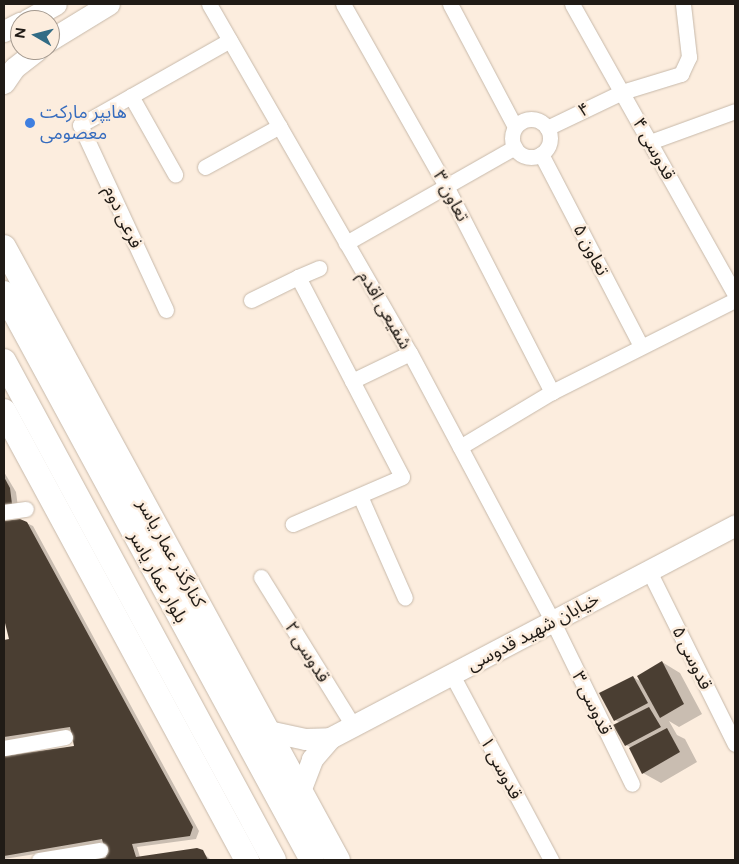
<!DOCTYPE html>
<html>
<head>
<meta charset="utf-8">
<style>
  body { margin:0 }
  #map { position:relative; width:739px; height:864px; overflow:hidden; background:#fcedde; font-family:Figtree,"Noto Sans Arabic",sans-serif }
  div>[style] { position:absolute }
  .shadow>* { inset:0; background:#0003 }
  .building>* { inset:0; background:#4a3e32 }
  .roads { filter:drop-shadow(0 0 1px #c7b9aa) drop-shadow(0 0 1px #c7b9aa) }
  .minor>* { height:15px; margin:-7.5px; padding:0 7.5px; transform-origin:7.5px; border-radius:7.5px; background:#fff }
  .minor>.ring { margin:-7.5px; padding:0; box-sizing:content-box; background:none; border:15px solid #fff; border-radius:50% }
  .secondary>* { height:21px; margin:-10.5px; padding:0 10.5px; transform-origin:10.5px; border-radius:10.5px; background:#fff }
  .primary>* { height:24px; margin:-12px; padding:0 12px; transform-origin:12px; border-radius:12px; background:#fff }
  .dots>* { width:14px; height:14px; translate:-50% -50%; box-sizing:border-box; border:2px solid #fcedde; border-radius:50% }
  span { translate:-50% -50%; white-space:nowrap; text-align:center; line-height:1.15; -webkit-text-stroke:5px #fcedde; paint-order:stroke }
  .street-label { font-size:18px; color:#201b16 }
  .shop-label { font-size:18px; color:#366cbe }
  .left { translate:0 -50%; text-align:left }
  .frame { position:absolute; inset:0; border:5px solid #201b16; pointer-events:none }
  .north { position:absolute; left:10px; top:10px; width:50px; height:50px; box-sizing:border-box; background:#fcedde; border:1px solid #a4998e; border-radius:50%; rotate:278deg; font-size:14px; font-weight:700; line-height:20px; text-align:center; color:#201b16 }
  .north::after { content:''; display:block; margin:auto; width:18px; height:22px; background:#326c85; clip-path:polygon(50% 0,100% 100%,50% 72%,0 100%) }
</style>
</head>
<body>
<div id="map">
  <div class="shadow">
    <div style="clip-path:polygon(4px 472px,16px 492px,18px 507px,4px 509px)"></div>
    <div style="clip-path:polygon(20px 520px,33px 526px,199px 831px,196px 839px,137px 847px,140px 857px,202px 852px,211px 860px,93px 860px,107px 858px,104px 843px,4px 859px,4px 758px,75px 747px,72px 730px,4px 741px,4px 641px,11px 640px,8px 622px,4px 623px,4px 523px)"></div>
    <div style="clip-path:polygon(662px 662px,680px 673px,702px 714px,679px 727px,669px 721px,677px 735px,685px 739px,697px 762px,661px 783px,643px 773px,632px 748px,626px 745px,621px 723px,615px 720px,633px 677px,643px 683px)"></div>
  </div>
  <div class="building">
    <div style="clip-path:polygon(4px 477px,10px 488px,12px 504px,4px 505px)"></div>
    <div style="clip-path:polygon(20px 519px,27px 522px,193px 827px,190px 836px,132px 844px,136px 857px,197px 848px,203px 850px,208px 860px,91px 860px,106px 857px,102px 839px,4px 856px,4px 756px,74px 746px,70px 727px,4px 737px,4px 640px,9px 639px,4px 619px,4px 521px)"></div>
    <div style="clip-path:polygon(662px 661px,684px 704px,660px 718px,637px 676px)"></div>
    <div style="clip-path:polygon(633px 676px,648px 703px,614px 721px,599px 693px)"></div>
    <div style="clip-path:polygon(649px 707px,661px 727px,625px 746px,613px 725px)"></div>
    <div style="clip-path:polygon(667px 728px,680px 752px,642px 774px,629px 748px)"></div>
  </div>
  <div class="roads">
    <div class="minor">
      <div style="left:209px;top:4px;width:403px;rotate:60.1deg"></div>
      <div style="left:410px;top:353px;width:305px;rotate:62deg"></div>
      <div style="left:553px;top:622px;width:180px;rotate:64deg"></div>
      <div style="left:343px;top:4px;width:209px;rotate:60.5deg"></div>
      <div style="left:446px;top:186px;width:232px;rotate:62.8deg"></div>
      <div style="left:450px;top:4px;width:139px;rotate:62.1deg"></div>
      <div style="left:572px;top:4px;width:334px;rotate:60.7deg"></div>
      <div style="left:131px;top:96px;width:90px;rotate:60.6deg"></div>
      <div class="ring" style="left:512px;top:119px;width:23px;height:23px"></div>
      <div style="left:547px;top:128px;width:83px;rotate:-25.6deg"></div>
      <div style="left:622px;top:92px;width:62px;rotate:-17deg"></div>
      <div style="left:681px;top:74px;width:19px;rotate:-65deg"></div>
      <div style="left:689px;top:57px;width:53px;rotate:-96.5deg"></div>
      <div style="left:650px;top:142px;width:90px;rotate:-20deg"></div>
      <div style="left:541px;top:154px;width:216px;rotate:62.5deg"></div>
      <div style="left:205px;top:167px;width:85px;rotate:-28.7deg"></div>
      <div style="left:346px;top:243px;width:194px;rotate:-29.6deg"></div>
      <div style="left:298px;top:277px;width:23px;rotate:-23deg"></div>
      <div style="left:251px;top:300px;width:52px;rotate:-26.1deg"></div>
      <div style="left:298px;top:277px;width:225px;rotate:62.5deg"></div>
      <div style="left:402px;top:477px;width:119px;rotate:156.7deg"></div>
      <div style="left:166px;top:310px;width:204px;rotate:-114.9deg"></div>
      <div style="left:80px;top:125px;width:172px;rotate:-29.5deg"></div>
      <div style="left:352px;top:381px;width:64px;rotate:-25.8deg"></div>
      <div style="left:460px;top:447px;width:107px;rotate:-30.9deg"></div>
      <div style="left:552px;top:392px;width:205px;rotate:-26.7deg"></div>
      <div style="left:360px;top:496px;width:111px;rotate:66.2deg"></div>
      <div style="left:4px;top:512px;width:22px;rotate:-8deg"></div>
      <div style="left:649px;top:571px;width:193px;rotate:63.6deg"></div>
      <div style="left:261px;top:577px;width:176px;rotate:58.2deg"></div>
      <div style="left:452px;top:675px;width:210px;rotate:61.8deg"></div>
      <div style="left:4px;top:748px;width:62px;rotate:-10.2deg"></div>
      <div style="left:39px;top:860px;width:62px;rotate:-9.3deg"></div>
    </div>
    <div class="secondary">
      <div style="left:27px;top:20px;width:33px;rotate:-29deg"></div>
      <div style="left:4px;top:31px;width:18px;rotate:-27deg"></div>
      <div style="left:50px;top:40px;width:69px;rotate:-31.4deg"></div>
      <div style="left:4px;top:83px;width:18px;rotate:-56deg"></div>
      <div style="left:14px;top:68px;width:29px;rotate:-38deg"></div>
      <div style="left:268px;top:731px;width:38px;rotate:12deg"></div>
      <div style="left:305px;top:739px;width:25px;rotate:-2deg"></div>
      <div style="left:330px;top:738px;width:458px;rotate:-27.7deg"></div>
      <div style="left:300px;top:791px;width:34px;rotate:-69deg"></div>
      <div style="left:312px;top:759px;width:28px;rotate:-49deg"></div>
    </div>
    <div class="primary">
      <div style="left:4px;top:247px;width:698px;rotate:61.42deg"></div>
      <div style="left:4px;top:293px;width:645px;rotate:61.49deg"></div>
      <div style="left:4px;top:361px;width:567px;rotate:61.58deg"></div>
      <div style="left:4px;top:411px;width:511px;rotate:61.58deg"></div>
    </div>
  </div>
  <div class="dots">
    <div style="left:30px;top:123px;background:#3f7fe0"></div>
  </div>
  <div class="street-label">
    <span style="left:584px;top:110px;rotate:-26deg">۴</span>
    <span style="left:654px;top:149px;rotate:61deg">قدوسی ۴</span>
    <span style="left:451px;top:196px;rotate:62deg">تعاون ۳</span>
    <span style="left:123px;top:217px;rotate:65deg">فرعی دوم</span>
    <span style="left:591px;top:250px;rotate:62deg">تعاون ۵</span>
    <span style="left:385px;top:310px;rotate:60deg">شفیعی اقدم</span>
    <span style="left:171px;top:553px;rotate:61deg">کنارگذر عمار یاسر</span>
    <span style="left:158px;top:577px;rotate:61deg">بلوار عمار یاسر</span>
    <span style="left:533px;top:632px;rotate:-28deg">خیابان شهید قدوسی</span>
    <span style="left:307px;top:652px;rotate:58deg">قدوسی ۲</span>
    <span style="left:692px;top:658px;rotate:64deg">قدوسی ۵</span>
    <span style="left:592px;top:703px;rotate:64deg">قدوسی ۳</span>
    <span style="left:501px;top:768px;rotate:62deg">قدوسی ۱</span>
  </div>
  <div class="shop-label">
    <span class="left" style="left:40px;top:123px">هایپر مارکت<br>معصومی</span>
  </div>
  <div class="frame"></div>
  <div class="north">N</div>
</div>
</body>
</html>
